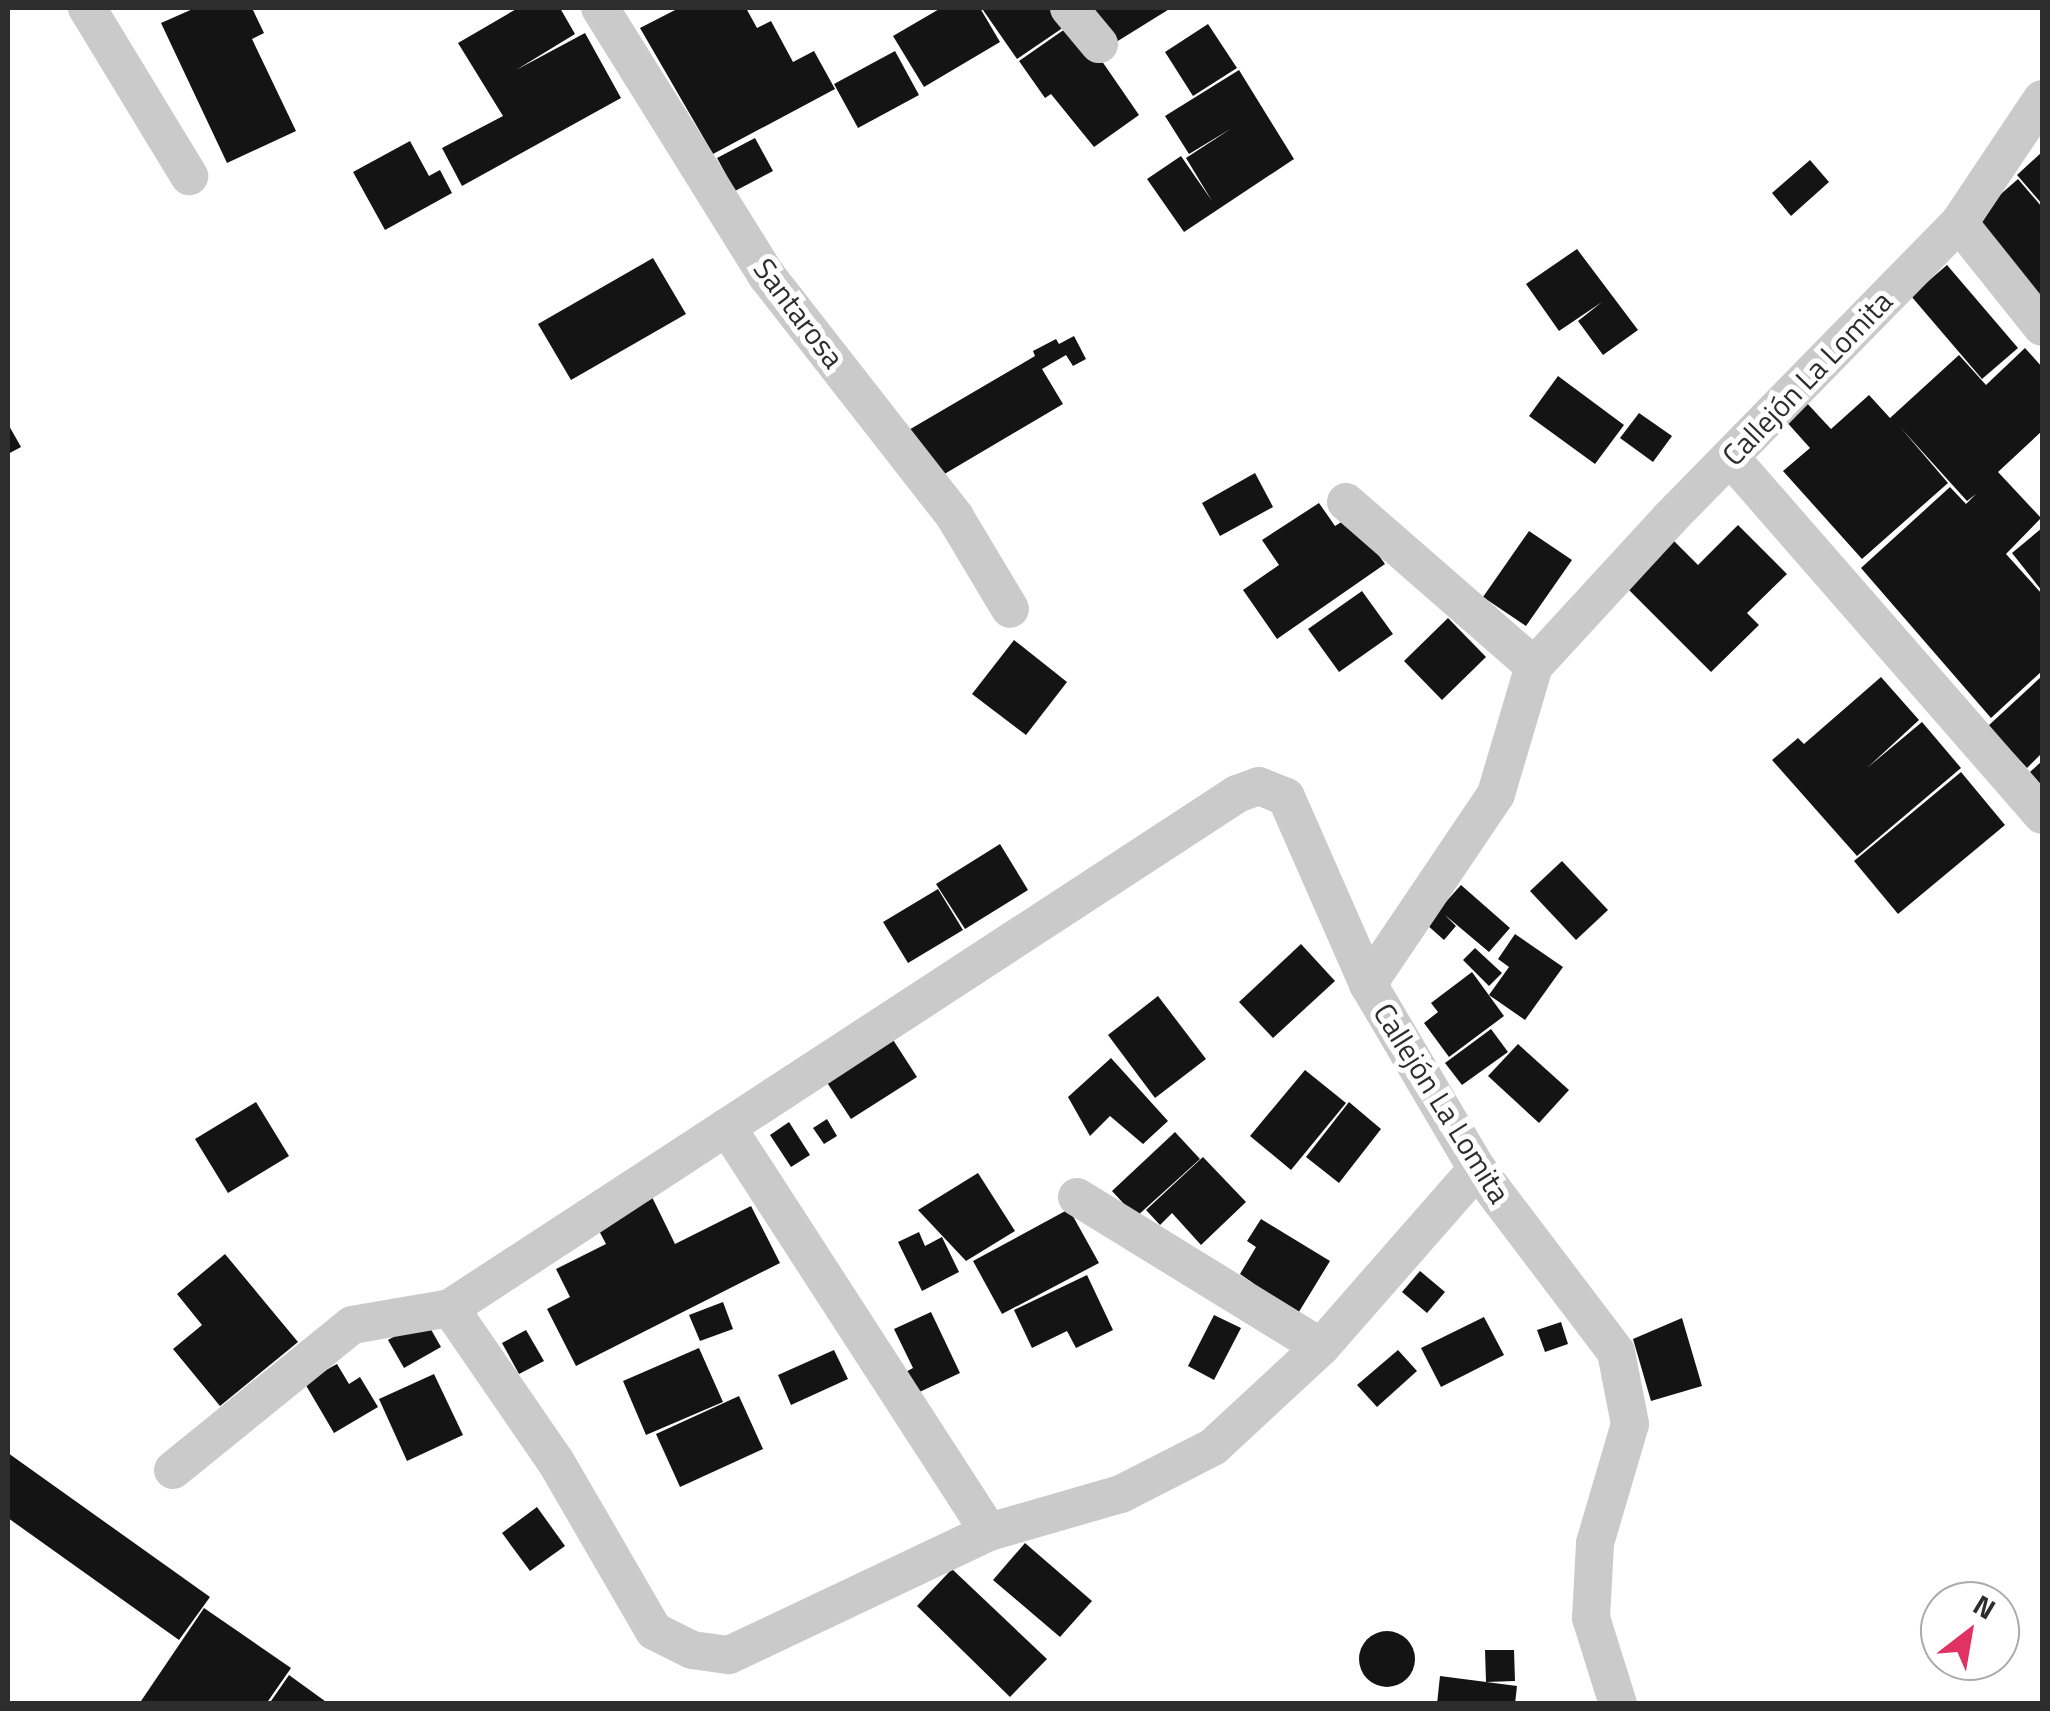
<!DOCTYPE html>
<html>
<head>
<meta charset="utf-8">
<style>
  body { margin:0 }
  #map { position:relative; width:2050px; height:1711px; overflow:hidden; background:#fff; font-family:"Titillium Web",sans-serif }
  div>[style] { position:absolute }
  .building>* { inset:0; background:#141414 }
  .round { border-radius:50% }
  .minor>* { height:38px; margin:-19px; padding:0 19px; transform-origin:19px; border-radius:19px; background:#cacaca }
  span { translate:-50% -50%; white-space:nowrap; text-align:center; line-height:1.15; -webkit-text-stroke:10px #fff; paint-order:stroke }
  .street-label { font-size:30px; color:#2d2d2d }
  .frame { position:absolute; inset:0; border:10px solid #2d2d2d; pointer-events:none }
  .north { position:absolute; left:1920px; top:1581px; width:100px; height:100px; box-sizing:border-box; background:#fff; border:2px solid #ababab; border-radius:50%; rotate:31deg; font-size:28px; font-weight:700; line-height:40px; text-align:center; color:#2d2d2d }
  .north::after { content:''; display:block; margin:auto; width:35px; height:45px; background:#e03263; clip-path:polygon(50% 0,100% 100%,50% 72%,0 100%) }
</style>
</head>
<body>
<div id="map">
  <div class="building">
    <div style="clip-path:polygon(195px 8px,252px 8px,264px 33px,252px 39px,296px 131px,227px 163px,161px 23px)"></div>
    <div style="clip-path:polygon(518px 8px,560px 8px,575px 34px,516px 70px,585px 33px,621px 98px,462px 186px,442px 148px,503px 116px,458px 43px)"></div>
    <div style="clip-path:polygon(679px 8px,746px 8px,757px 28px,771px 21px,793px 62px,814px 51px,835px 89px,713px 154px,640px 28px)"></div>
    <div style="clip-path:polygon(941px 8px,980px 8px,1000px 42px,924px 87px,893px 36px)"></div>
    <div style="clip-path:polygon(986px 8px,1050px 8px,1064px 27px,1017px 59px,983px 10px)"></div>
    <div style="clip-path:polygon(1093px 8px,1171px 8px,1113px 44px)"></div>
    <div style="clip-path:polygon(1075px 22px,1139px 115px,1094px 147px,1051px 94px,1045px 98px,1019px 61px)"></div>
    <div style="clip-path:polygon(1208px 24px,1237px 68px,1193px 96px,1165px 52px)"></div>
    <div style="clip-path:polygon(895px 51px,919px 95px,858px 128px,834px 84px)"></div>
    <div style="clip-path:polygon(1239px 70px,1294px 159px,1184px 232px,1147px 179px,1181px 156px,1212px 201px,1186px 158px,1232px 128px,1189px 154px,1165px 116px)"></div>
    <div style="clip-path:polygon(755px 138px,773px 171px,735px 191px,717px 158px)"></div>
    <div style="clip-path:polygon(410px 141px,429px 176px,440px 170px,452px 193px,385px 230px,353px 172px)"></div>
    <div style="clip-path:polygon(2042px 152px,2042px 204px,2017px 175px)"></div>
    <div style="clip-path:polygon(1810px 160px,1829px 182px,1791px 216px,1772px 193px)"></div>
    <div style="clip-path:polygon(2018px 179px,2042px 207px,2042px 303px,1970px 221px)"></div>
    <div style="clip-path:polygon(1577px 249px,1638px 330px,1603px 355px,1578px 321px,1602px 302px,1559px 331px,1526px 284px)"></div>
    <div style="clip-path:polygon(653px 258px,686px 314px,571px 380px,538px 324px)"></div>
    <div style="clip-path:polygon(1947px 265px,2018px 348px,1982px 379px,1911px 296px)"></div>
    <div style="clip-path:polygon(1074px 336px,1086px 359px,1073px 366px,1066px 355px,1042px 369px,1063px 404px,936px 479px,907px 431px,1035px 356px,1033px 351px,1056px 339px,1059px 344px)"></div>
    <div style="clip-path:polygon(2025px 348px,2042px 367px,2042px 431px,1998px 472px,2041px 518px,2006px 554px,2042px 594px,2042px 671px,1991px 718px,1861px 568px,1950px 487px,1966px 504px,1976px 494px,1967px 501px,1900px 427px,1948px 483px,1862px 559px,1783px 471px,1810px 448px,1784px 419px,1805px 401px,1831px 429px,1869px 395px,1890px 418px,1959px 355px,1986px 385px)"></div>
    <div style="clip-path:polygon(1558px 376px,1624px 425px,1595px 464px,1529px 416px)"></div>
    <div style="clip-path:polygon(1639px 413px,1672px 436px,1653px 462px,1620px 438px)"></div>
    <div style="clip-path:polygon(8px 424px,21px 447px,8px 454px)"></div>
    <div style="clip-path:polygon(1255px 473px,1273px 507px,1220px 536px,1202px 503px)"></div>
    <div style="clip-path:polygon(1319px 503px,1335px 526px,1351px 516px,1385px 564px,1277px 639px,1243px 590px,1279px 565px,1262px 540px)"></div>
    <div style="clip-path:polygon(1738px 525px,1787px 574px,1747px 613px,1759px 625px,1711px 672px,1622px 583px,1669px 536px,1698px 565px)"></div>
    <div style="clip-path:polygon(2042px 528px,2042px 591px,2012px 553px)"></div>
    <div style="clip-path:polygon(1529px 531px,1572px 560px,1526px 626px,1483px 597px)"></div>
    <div style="clip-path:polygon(1362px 591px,1393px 634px,1339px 672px,1308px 629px)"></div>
    <div style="clip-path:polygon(1448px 618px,1486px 657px,1442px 700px,1404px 661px)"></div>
    <div style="clip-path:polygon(1014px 640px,1067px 682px,1026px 735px,972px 694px)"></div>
    <div style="clip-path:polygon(2042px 676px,2042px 753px,2027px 768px,1988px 726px)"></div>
    <div style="clip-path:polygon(1881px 677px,1919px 720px,1867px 768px,1922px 722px,1961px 768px,1857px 856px,1772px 760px,1798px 738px,1804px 744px)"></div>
    <div style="clip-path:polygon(2042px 761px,2042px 786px,2030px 772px)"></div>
    <div style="clip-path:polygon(1961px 772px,2005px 825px,1898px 914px,1854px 861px)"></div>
    <div style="clip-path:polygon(1000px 844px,1028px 890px,965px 929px,936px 884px)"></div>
    <div style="clip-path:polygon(1562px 861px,1608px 910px,1576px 940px,1530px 891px)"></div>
    <div style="clip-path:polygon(1461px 885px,1510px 928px,1489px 952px,1445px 915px,1456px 926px,1444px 940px,1426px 924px)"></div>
    <div style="clip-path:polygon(938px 889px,963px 930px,908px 963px,883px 922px)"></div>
    <div style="clip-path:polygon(1515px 934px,1563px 967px,1525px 1020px,1489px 995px,1509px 967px,1498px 959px)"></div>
    <div style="clip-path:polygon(1301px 944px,1335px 981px,1273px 1038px,1239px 1002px)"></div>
    <div style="clip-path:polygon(1475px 948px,1502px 973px,1489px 986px,1463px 960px)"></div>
    <div style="clip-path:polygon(1472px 972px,1504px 1016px,1449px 1057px,1424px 1023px,1438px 1012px,1431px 1003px)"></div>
    <div style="clip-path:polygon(1158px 996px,1206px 1059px,1155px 1098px,1108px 1035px)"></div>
    <div style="clip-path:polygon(1491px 1029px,1508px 1052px,1462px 1085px,1445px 1063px)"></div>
    <div style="clip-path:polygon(888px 1032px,917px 1077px,851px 1119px,822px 1075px)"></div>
    <div style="clip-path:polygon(1518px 1044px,1569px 1090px,1539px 1123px,1488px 1076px)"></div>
    <div style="clip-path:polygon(1111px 1058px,1168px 1121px,1143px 1144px,1110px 1116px,1090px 1136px,1068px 1097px)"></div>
    <div style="clip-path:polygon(1305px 1070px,1346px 1103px,1291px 1170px,1250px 1136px)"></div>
    <div style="clip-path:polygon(256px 1102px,289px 1156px,228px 1193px,195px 1139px)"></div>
    <div style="clip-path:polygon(1349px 1102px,1381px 1129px,1339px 1183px,1306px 1157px)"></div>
    <div style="clip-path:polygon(827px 1119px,837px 1136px,824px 1144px,813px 1128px)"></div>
    <div style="clip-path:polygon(789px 1122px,810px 1155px,791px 1167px,770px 1135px)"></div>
    <div style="clip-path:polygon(1175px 1132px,1200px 1159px,1136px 1217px,1112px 1191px)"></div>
    <div style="clip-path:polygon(1203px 1157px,1246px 1202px,1201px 1245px,1172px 1213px,1160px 1225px,1146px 1210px)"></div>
    <div style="clip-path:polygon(978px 1173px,1015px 1231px,966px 1261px,918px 1210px)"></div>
    <div style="clip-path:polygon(652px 1197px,675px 1244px,751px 1206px,780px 1263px,576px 1366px,547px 1309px,570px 1297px,556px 1269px,606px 1244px,596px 1225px)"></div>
    <div style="clip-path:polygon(1069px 1209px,1099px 1263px,1002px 1314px,973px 1261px)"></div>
    <div style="clip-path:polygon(1261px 1219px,1330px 1261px,1294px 1320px,1247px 1292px,1253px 1283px,1240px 1274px,1256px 1247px,1247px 1241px)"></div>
    <div style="clip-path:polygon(919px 1232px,925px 1246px,942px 1237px,959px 1272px,922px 1291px,898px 1242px)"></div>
    <div style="clip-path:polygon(225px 1254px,298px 1342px,220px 1406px,173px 1349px,202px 1325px,177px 1294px)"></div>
    <div style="clip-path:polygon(1420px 1271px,1445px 1292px,1427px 1313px,1402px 1292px)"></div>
    <div style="clip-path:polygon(1087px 1275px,1113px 1330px,1076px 1348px,1067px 1331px,1032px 1348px,1014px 1310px)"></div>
    <div style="clip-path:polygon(723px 1302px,733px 1329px,700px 1341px,689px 1315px)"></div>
    <div style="clip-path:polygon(931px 1312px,960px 1373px,911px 1396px,900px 1375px,913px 1368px,894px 1329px)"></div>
    <div style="clip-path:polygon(1214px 1315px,1241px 1328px,1214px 1380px,1188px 1366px)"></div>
    <div style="clip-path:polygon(1484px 1317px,1504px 1355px,1441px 1387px,1421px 1348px)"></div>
    <div style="clip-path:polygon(1682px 1318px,1702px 1386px,1651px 1401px,1633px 1339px)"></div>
    <div style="clip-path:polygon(425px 1319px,441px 1347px,404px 1368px,388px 1340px)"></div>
    <div style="clip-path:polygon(1561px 1322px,1568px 1344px,1545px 1352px,1537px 1330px)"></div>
    <div style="clip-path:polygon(526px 1330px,544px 1361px,519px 1374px,502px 1343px)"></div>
    <div style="clip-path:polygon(699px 1348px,723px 1402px,646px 1435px,623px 1381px)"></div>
    <div style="clip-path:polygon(834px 1350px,848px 1379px,791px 1405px,778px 1375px)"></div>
    <div style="clip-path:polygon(1398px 1350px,1417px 1371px,1377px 1407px,1357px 1385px)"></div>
    <div style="clip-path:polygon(337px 1364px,349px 1384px,360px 1377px,378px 1407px,334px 1433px,304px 1382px)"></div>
    <div style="clip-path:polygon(434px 1374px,463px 1435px,407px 1461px,379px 1399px)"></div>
    <div style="clip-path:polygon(739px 1396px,763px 1449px,680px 1487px,656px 1434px)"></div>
    <div style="clip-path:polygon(8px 1453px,210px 1597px,179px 1640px,8px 1518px)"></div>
    <div style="clip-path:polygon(537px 1507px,565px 1546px,530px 1571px,502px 1533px)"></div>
    <div style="clip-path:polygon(1025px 1543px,1092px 1601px,1060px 1637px,993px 1580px)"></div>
    <div style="clip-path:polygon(952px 1569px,1047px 1659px,1010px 1697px,917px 1606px)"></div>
    <div style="clip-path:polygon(204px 1608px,291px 1668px,266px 1704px,139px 1704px)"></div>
    <div class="round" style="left:1359px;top:1631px;width:56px;height:56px"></div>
    <div style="clip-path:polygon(1485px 1650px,1514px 1650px,1515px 1681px,1486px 1682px)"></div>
    <div style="clip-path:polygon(289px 1675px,329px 1704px,269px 1704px)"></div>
    <div style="clip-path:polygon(1440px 1676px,1517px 1686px,1515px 1704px,1437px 1704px)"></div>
  </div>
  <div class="minor">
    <div style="left:87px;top:8px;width:197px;rotate:58.7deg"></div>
    <div style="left:600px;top:8px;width:316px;rotate:58.1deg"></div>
    <div style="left:767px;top:276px;width:306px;rotate:52deg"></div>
    <div style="left:955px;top:517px;width:107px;rotate:59.1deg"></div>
    <div style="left:1069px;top:8px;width:47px;rotate:50.2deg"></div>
    <div style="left:1959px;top:223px;width:133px;rotate:51.4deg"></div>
    <div style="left:1730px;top:457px;width:475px;rotate:48.9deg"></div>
    <div style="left:1346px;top:502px;width:249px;rotate:41.1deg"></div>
    <div style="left:727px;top:1127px;width:482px;rotate:57.1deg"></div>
    <div style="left:1077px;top:1197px;width:286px;rotate:31.6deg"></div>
    <div style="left:450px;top:1308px;width:187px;rotate:55.5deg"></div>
    <div style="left:556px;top:1462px;width:195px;rotate:59.9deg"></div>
    <div style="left:654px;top:1631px;width:42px;rotate:26.6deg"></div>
    <div style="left:692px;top:1650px;width:37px;rotate:8deg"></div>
    <div style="left:729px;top:1655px;width:288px;rotate:-25.3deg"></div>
    <div style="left:989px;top:1532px;width:137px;rotate:-16.1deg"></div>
    <div style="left:1121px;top:1494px;width:103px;rotate:-27.1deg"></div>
    <div style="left:1213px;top:1447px;width:147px;rotate:-42.8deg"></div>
    <div style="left:1321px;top:1347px;width:237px;rotate:-48.8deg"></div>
    <div style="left:173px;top:1470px;width:230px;rotate:-39deg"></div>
    <div style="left:352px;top:1325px;width:99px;rotate:-9.8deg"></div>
    <div style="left:450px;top:1308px;width:940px;rotate:-33.15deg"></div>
    <div style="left:1237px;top:794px;width:23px;rotate:-20deg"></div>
    <div style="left:1259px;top:786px;width:29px;rotate:22deg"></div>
    <div style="left:1286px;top:797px;width:204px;rotate:66.3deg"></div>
    <div style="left:1618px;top:1704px;width:90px;rotate:-107.4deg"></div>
    <div style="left:1591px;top:1618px;width:75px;rotate:-86.9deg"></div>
    <div style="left:1595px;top:1543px;width:124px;rotate:-73.6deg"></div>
    <div style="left:1630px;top:1424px;width:73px;rotate:-101deg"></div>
    <div style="left:1616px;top:1352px;width:230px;rotate:-127.2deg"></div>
    <div style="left:1477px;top:1169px;width:215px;rotate:-120.5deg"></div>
    <div style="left:1368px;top:984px;width:229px;rotate:-56deg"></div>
    <div style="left:1496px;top:794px;width:134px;rotate:-73.5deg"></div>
    <div style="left:1534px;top:666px;width:201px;rotate:-47.4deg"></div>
    <div style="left:1670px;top:518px;width:413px;rotate:-45.6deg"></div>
    <div style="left:1959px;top:223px;width:149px;rotate:-56.2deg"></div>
  </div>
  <div class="street-label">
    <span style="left:799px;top:313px;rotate:53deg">Santarosa</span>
    <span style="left:1807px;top:378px;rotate:-46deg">Callejón La Lomita</span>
    <span style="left:1442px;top:1103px;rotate:58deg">Callejón La Lomita</span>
  </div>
  <div class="frame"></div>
  <div class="north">N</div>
</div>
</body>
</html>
